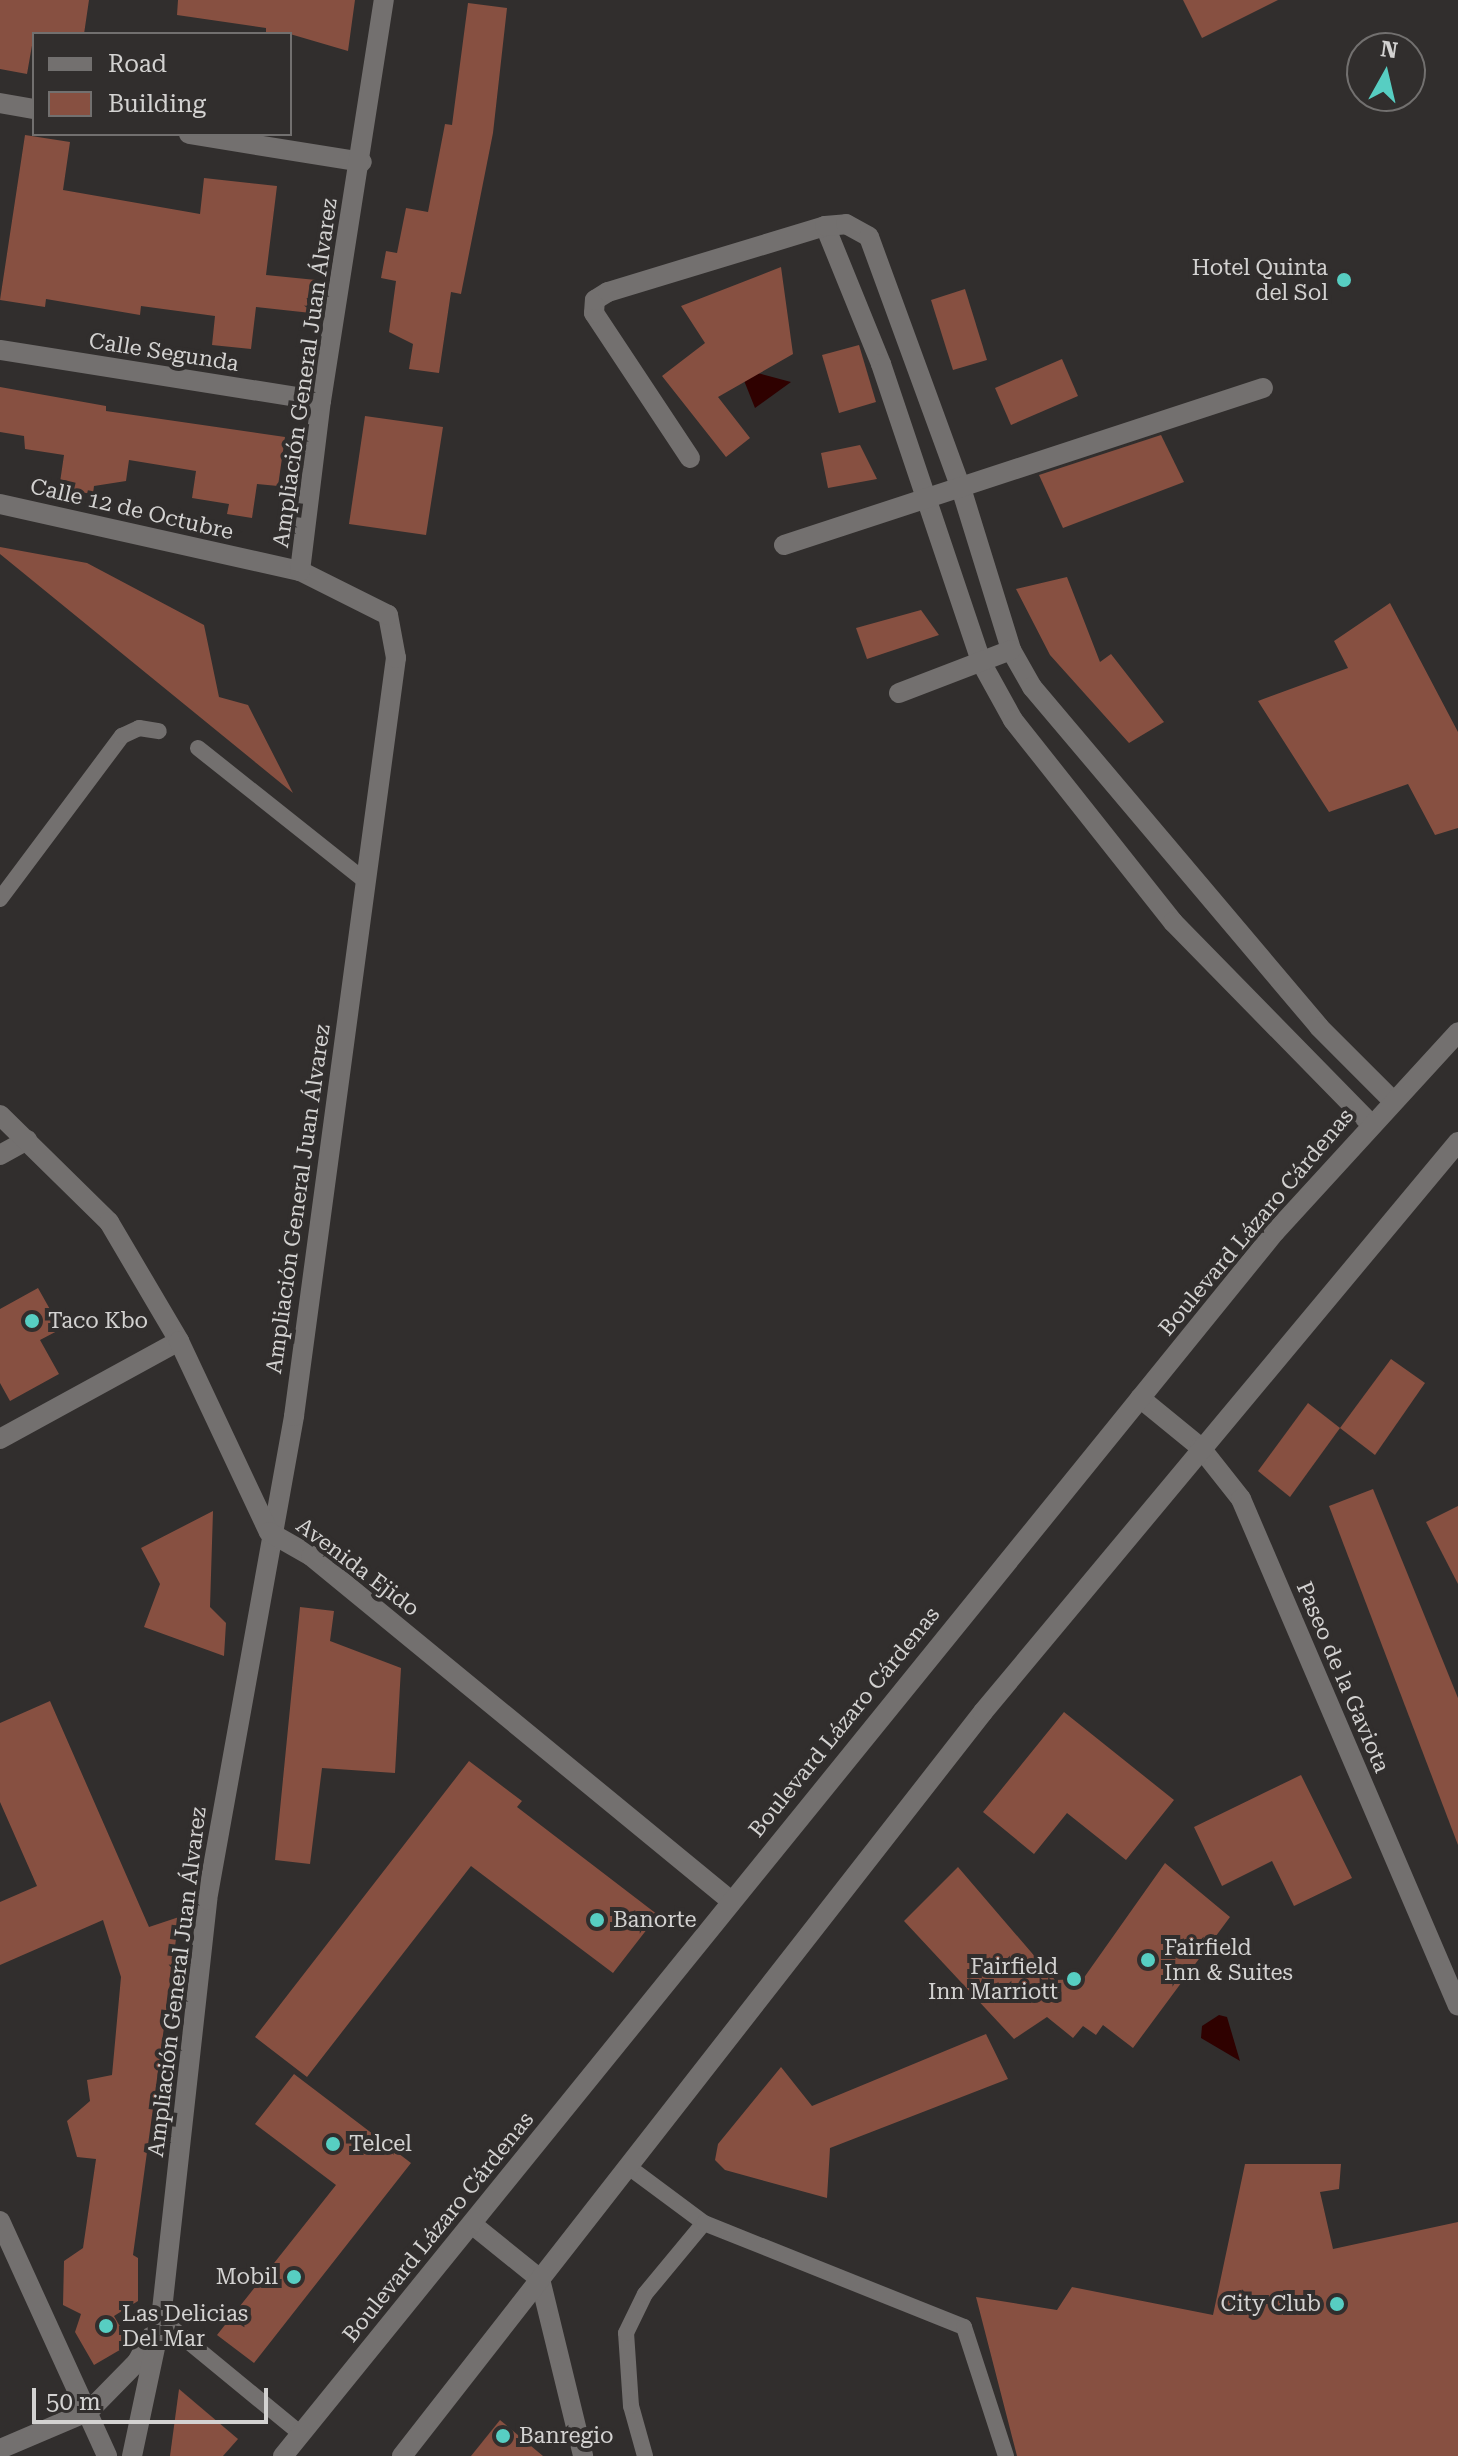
<!DOCTYPE html>
<html>
<head>
<meta charset="utf-8">
<style>
  body { margin:0 }
  #map { position:relative; width:1458px; height:2456px; overflow:hidden; background:#312e2d; font-family:"Roboto Serif",serif }
  div>[style] { position:absolute }
  .water>* { inset:0; background:#2f0100 }
  .building>* { inset:0; background:#875041 }
  .lane>* { height:16px; margin:-8px; padding:0 8px; transform-origin:8px; border-radius:8px; background:#73706f }
  .street>* { height:20px; margin:-10px; padding:0 10px; transform-origin:10px; border-radius:10px; background:#73706f }
  .secondary>* { height:20px; margin:-10px; padding:0 10px; transform-origin:10px; border-radius:10px; background:#73706f }
  .dots>* { width:22px; height:22px; translate:-50% -50%; box-sizing:border-box; border:4px solid #312e2d; border-radius:50% }
  span { translate:-50% -50%; white-space:nowrap; text-align:center; line-height:1.15; -webkit-text-stroke:8px #312e2d; paint-order:stroke }
  .poi-label { font-size:22px; color:#d3d2d1 }
  .right { translate:-100% -50%; text-align:right }
  .left { translate:0 -50%; text-align:left }
  .street-label { font-size:22px; color:#d3d2d1 }
  .legend { position:absolute; left:32px; top:32px; width:260px; height:104px; box-sizing:border-box; background:#312e2d; border:2px solid #72706f; margin:0; padding:10px 14px; list-style:none; font-size:24px; color:#d3d2d1 }
  .legend li { display:flex; align-items:center; gap:16px; height:40px }
  .legend b { width:40px; border:2px solid #72706f }
  .north { position:absolute; left:1346px; top:32px; width:80px; height:80px; box-sizing:border-box; background:#312e2d; border:2px solid #72706f; border-radius:50%; rotate:8deg; font-size:22px; font-weight:700; line-height:32px; text-align:center; color:#d3d2d1 }
  .north::after { content:''; display:block; margin:auto; width:28px; height:36px; background:#57cec2; clip-path:polygon(50% 0,100% 100%,50% 72%,0 100%) }
  .scale { position:absolute; left:32px; top:2388px; width:236px; height:36px; box-sizing:border-box; border:4px solid #d3d2d1; border-top:0; padding-left:10px; font-size:24px; line-height:28px; white-space:nowrap; color:#d3d2d1; -webkit-text-stroke:6px #312e2d; paint-order:stroke }
</style>
</head>
<body>
<div id="map">
  <div class="water">
    <div style="clip-path:polygon(739px 368px,791px 382px,755px 408px)"></div>
    <div style="clip-path:polygon(1219px 2015px,1227px 2017px,1240px 2061px,1201px 2038px,1202px 2026px)"></div>
  </div>
  <div class="building">
    <div style="clip-path:polygon(0 0,89px 0,84px 34px,34px 34px,27px 74px,0 69px)"></div>
    <div style="clip-path:polygon(178px 0,355px 0,348px 51px,290px 34px,266px 34px,266px 28px,177px 15px)"></div>
    <div style="clip-path:polygon(1183px 0,1278px 0,1202px 38px)"></div>
    <div style="clip-path:polygon(468px 3px,507px 8px,493px 133px,461px 294px,451px 292px,439px 373px,409px 369px,413px 344px,389px 332px,396px 281px,381px 278px,386px 251px,397px 253px,406px 208px,428px 212px,445px 124px,452px 125px)"></div>
    <div style="clip-path:polygon(25px 135px,70px 142px,63px 190px,200px 214px,204px 178px,277px 186px,266px 275px,316px 280px,311px 313px,256px 307px,251px 349px,212px 345px,215px 316px,141px 306px,140px 315px,46px 299px,45px 307px,0 300px)"></div>
    <div style="clip-path:polygon(781px 267px,793px 354px,718px 397px,750px 438px,726px 457px,662px 376px,705px 343px,681px 306px)"></div>
    <div style="clip-path:polygon(965px 289px,987px 360px,953px 370px,931px 300px)"></div>
    <div style="clip-path:polygon(859px 345px,876px 402px,839px 413px,822px 355px)"></div>
    <div style="clip-path:polygon(1062px 359px,1078px 396px,1011px 425px,995px 388px)"></div>
    <div style="clip-path:polygon(0 387px,106px 406px,106px 411px,285px 437px,278px 486px,257px 484px,252px 518px,227px 514px,229px 504px,192px 498px,196px 471px,129px 460px,126px 481px,94px 486px,93px 494px,59px 489px,64px 455px,25px 449px,24px 436px,0 432px)"></div>
    <div style="clip-path:polygon(365px 416px,443px 427px,426px 535px,349px 524px)"></div>
    <div style="clip-path:polygon(1161px 435px,1184px 482px,1063px 528px,1039px 475px)"></div>
    <div style="clip-path:polygon(860px 445px,877px 479px,828px 488px,821px 453px)"></div>
    <div style="clip-path:polygon(0 547px,87px 563px,204px 625px,219px 697px,248px 705px,293px 793px,0 554px)"></div>
    <div style="clip-path:polygon(1067px 577px,1100px 662px,1111px 654px,1164px 722px,1129px 743px,1050px 655px,1016px 589px)"></div>
    <div style="clip-path:polygon(1390px 603px,1458px 732px,1458px 828px,1435px 835px,1408px 784px,1329px 812px,1258px 701px,1348px 668px,1334px 641px)"></div>
    <div style="clip-path:polygon(921px 610px,939px 635px,867px 659px,856px 628px)"></div>
    <div style="clip-path:polygon(38px 1288px,61px 1329px,40px 1340px,59px 1374px,10px 1401px,0 1383px,0 1309px)"></div>
    <div style="clip-path:polygon(1391px 1359px,1425px 1383px,1375px 1455px,1340px 1428px)"></div>
    <div style="clip-path:polygon(1308px 1403px,1340px 1428px,1290px 1497px,1258px 1471px)"></div>
    <div style="clip-path:polygon(1373px 1489px,1458px 1698px,1458px 1845px,1329px 1506px)"></div>
    <div style="clip-path:polygon(1458px 1506px,1458px 1584px,1426px 1522px)"></div>
    <div style="clip-path:polygon(213px 1511px,210px 1607px,226px 1623px,224px 1656px,144px 1627px,160px 1584px,141px 1548px)"></div>
    <div style="clip-path:polygon(300px 1607px,334px 1611px,330px 1641px,401px 1668px,395px 1773px,322px 1768px,310px 1864px,275px 1860px)"></div>
    <div style="clip-path:polygon(50px 1701px,149px 1927px,179px 1917px,133px 2255px,138px 2258px,138px 2301px,114px 2316px,130px 2344px,94px 2365px,75px 2332px,81px 2314px,63px 2305px,64px 2261px,83px 2248px,96px 2159px,77px 2157px,67px 2121px,90px 2101px,87px 2080px,112px 2075px,121px 1977px,103px 1920px,0 1965px,0 1902px,37px 1886px,0 1802px,0 1723px)"></div>
    <div style="clip-path:polygon(1064px 1712px,1174px 1800px,1126px 1860px,1067px 1813px,1034px 1854px,983px 1812px)"></div>
    <div style="clip-path:polygon(469px 1761px,522px 1801px,517px 1807px,658px 1915px,613px 1973px,471px 1866px,307px 2077px,255px 2037px)"></div>
    <div style="clip-path:polygon(1301px 1775px,1352px 1878px,1294px 1906px,1272px 1861px,1222px 1886px,1194px 1827px)"></div>
    <div style="clip-path:polygon(1165px 1863px,1230px 1917px,1133px 2048px,1103px 2025px,1096px 2035px,1083px 2026px,1073px 2038px,1047px 2017px,1014px 2039px,904px 1921px,958px 1867px,1055px 1980px,1083px 1979px)"></div>
    <div style="clip-path:polygon(986px 2034px,1008px 2079px,830px 2148px,827px 2198px,725px 2170px,715px 2160px,718px 2144px,781px 2067px,812px 2106px)"></div>
    <div style="clip-path:polygon(294px 2074px,411px 2163px,254px 2363px,217px 2335px,336px 2185px,255px 2124px)"></div>
    <div style="clip-path:polygon(1245px 2164px,1341px 2164px,1339px 2189px,1320px 2192px,1333px 2249px,1458px 2222px,1458px 2456px,1017px 2456px,976px 2297px,1057px 2310px,1072px 2287px,1213px 2315px)"></div>
    <div style="clip-path:polygon(179px 2389px,238px 2439px,223px 2456px,170px 2456px)"></div>
    <div style="clip-path:polygon(500px 2420px,543px 2456px,471px 2456px)"></div>
  </div>
  <div class="lane">
    <div style="left:198px;top:748px;width:213px;rotate:38.5deg"></div>
    <div style="left:0;top:899px;width:204px;rotate:-53.2deg"></div>
    <div style="left:122px;top:736px;width:19px;rotate:-25deg"></div>
    <div style="left:139px;top:728px;width:20px;rotate:9deg"></div>
    <div style="left:630px;top:2168px;width:92px;rotate:36.6deg"></div>
    <div style="left:161px;top:2319px;width:181px;rotate:39.4deg"></div>
    <div style="left:645px;top:2456px;width:52px;rotate:-105.6deg"></div>
    <div style="left:631px;top:2406px;width:73px;rotate:-93.9deg"></div>
    <div style="left:626px;top:2333px;width:43px;rotate:-64deg"></div>
    <div style="left:645px;top:2294px;width:92px;rotate:-50.3deg"></div>
    <div style="left:704px;top:2223px;width:280px;rotate:21.8deg"></div>
    <div style="left:964px;top:2327px;width:136px;rotate:72deg"></div>
  </div>
  <div class="street">
    <div style="left:0;top:103px;width:35px;rotate:10deg"></div>
    <div style="left:189px;top:134px;width:175px;rotate:9.2deg"></div>
    <div style="left:825px;top:226px;width:149px;rotate:67.9deg"></div>
    <div style="left:881px;top:364px;width:314px;rotate:71.4deg"></div>
    <div style="left:981px;top:662px;width:66px;rotate:61.1deg"></div>
    <div style="left:1013px;top:720px;width:258px;rotate:51.6deg"></div>
    <div style="left:1173px;top:922px;width:281px;rotate:45.6deg"></div>
    <div style="left:0;top:350px;width:325px;rotate:9deg"></div>
    <div style="left:690px;top:458px;width:174px;rotate:-123.5deg"></div>
    <div style="left:594px;top:313px;width:13px;rotate:-86deg"></div>
    <div style="left:595px;top:300px;width:15px;rotate:-32deg"></div>
    <div style="left:608px;top:292px;width:227px;rotate:-16.9deg"></div>
    <div style="left:825px;top:226px;width:21px;rotate:-5deg"></div>
    <div style="left:846px;top:224px;width:26px;rotate:29deg"></div>
    <div style="left:869px;top:237px;width:267px;rotate:69.9deg"></div>
    <div style="left:961px;top:488px;width:170px;rotate:72.8deg"></div>
    <div style="left:1011px;top:650px;width:43px;rotate:60.4deg"></div>
    <div style="left:1032px;top:687px;width:445px;rotate:49.8deg"></div>
    <div style="left:1319px;top:1027px;width:103px;rotate:45deg"></div>
    <div style="left:0;top:504px;width:307px;rotate:12.6deg"></div>
    <div style="left:784px;top:545px;width:504px;rotate:-18.15deg"></div>
    <div style="left:899px;top:693px;width:120px;rotate:-21deg"></div>
    <div style="left:0;top:1155px;width:31px;rotate:-29deg"></div>
    <div style="left:1140px;top:1398px;width:77px;rotate:39.2deg"></div>
    <div style="left:1200px;top:1447px;width:66px;rotate:51.7deg"></div>
    <div style="left:1241px;top:1499px;width:551px;rotate:66.83deg"></div>
    <div style="left:0;top:1439px;width:204px;rotate:-28.7deg"></div>
    <div style="left:0;top:2221px;width:258px;rotate:65.5deg"></div>
    <div style="left:473px;top:2225px;width:86px;rotate:38.9deg"></div>
    <div style="left:540px;top:2279px;width:182px;rotate:76.3deg"></div>
    <div style="left:0;top:2449px;width:97px;rotate:-23.1deg"></div>
    <div style="left:89px;top:2411px;width:69px;rotate:-45.6deg"></div>
    <div style="left:137px;top:2362px;width:29px;rotate:-61deg"></div>
    <div style="left:132px;top:2456px;width:140px;rotate:-78deg"></div>
    <div style="left:161px;top:2319px;width:422px;rotate:-83.7deg"></div>
    <div style="left:207px;top:1900px;width:492px;rotate:-79.8deg"></div>
    <div style="left:294px;top:1416px;width:765px;rotate:-82.34deg"></div>
    <div style="left:396px;top:658px;width:44px;rotate:-100.5deg"></div>
    <div style="left:388px;top:615px;width:98px;rotate:-153.4deg"></div>
    <div style="left:300px;top:571px;width:171px;rotate:-83deg"></div>
    <div style="left:321px;top:401px;width:406px;rotate:-81.1deg"></div>
  </div>
  <div class="secondary">
    <div style="left:0;top:1115px;width:153px;rotate:44.5deg"></div>
    <div style="left:109px;top:1222px;width:138px;rotate:59.5deg"></div>
    <div style="left:179px;top:1341px;width:211px;rotate:64.8deg"></div>
    <div style="left:269px;top:1532px;width:48px;rotate:29.7deg"></div>
    <div style="left:311px;top:1556px;width:542px;rotate:39.39deg"></div>
    <div style="left:283px;top:2456px;width:1576px;rotate:-50.98deg"></div>
    <div style="left:1275px;top:1232px;width:271px;rotate:-47.5deg"></div>
    <div style="left:402px;top:2456px;width:944px;rotate:-52.01deg"></div>
    <div style="left:983px;top:1712px;width:742px;rotate:-50.19deg"></div>
  </div>
  <div class="dots">
    <div style="left:1344px;top:280px;background:#57cec2"></div>
    <div style="left:32px;top:1321px;background:#57cec2"></div>
    <div style="left:597px;top:1920px;background:#57cec2"></div>
    <div style="left:1148px;top:1960px;background:#57cec2"></div>
    <div style="left:1074px;top:1979px;background:#57cec2"></div>
    <div style="left:333px;top:2144px;background:#57cec2"></div>
    <div style="left:294px;top:2277px;background:#57cec2"></div>
    <div style="left:1337px;top:2304px;background:#57cec2"></div>
    <div style="left:106px;top:2326px;background:#57cec2"></div>
    <div style="left:503px;top:2436px;background:#57cec2"></div>
  </div>
  <div class="poi-label">
    <span class="right" style="left:1328px;top:280px">Hotel Quinta<br>del Sol</span>
    <span class="left" style="left:48px;top:1321px">Taco Kbo</span>
    <span class="left" style="left:613px;top:1920px">Banorte</span>
    <span class="left" style="left:1164px;top:1960px">Fairfield<br>Inn &amp; Suites</span>
    <span class="right" style="left:1058px;top:1979px">Fairfield<br>Inn Marriott</span>
    <span class="left" style="left:349px;top:2144px">Telcel</span>
    <span class="right" style="left:278px;top:2277px">Mobil</span>
    <span class="right" style="left:1321px;top:2304px">City Club</span>
    <span class="left" style="left:122px;top:2326px">Las Delicias<br>Del Mar</span>
    <span class="left" style="left:519px;top:2436px">Banregio</span>
  </div>
  <div class="street-label">
    <span style="left:164px;top:352px;rotate:9deg">Calle Segunda</span>
    <span style="left:305px;top:373px;rotate:-82deg">Ampliación General Juan Álvarez</span>
    <span style="left:132px;top:509px;rotate:13deg">Calle 12 de Octubre</span>
    <span style="left:298px;top:1199px;rotate:-82deg">Ampliación General Juan Álvarez</span>
    <span style="left:1256px;top:1222px;rotate:-50deg">Boulevard Lázaro Cárdenas</span>
    <span style="left:358px;top:1567px;rotate:37deg">Avenida Ejido</span>
    <span style="left:1343px;top:1677px;rotate:67deg">Paseo de la Gaviota</span>
    <span style="left:844px;top:1722px;rotate:-51deg">Boulevard Lázaro Cárdenas</span>
    <span style="left:177px;top:1982px;rotate:-83deg">Ampliación General Juan Álvarez</span>
    <span style="left:438px;top:2227px;rotate:-51deg">Boulevard Lázaro Cárdenas</span>
  </div>
  <ul class="legend">
  <li><b style="height:10px;background:#73706f"></b>Road</li>
  <li><b style="height:22px;background:#875041"></b>Building</li>
  </ul>
  <div class="north">N</div>
  <div class="scale">50 m</div>
</div>
</body>
</html>
